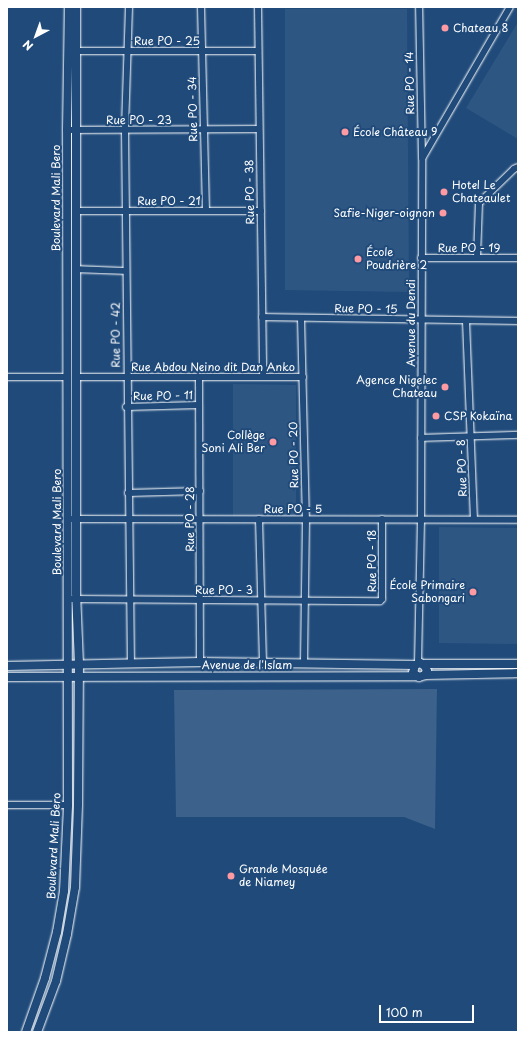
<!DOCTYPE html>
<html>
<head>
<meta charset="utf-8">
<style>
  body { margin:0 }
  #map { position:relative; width:525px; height:1039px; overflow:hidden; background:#1f4a7a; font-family:"Playpen Sans",sans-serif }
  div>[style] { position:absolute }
  .built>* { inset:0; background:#2e5683 }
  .green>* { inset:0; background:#3c618b }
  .roads { filter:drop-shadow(0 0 1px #fff) drop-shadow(0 0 1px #fff) }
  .minor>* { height:6px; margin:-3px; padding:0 3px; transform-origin:3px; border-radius:3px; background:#1f4a7a }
  .major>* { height:8px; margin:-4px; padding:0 4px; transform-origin:4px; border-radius:4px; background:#1f4a7a }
  .dots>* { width:11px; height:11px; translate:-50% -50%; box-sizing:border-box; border:2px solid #1f4a7a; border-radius:50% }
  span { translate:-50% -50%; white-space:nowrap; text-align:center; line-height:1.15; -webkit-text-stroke:4px #1f4a7a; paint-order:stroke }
  .poi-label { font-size:11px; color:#fff }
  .left { translate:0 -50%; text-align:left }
  .right { translate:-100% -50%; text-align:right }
  .street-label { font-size:11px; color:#fff }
  .frame { position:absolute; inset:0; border:8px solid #fff; pointer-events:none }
  .north { position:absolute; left:16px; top:16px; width:40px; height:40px; -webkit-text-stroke:3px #1f4a7a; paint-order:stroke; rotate:221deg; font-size:11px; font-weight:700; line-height:16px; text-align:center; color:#fff }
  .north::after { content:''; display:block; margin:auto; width:14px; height:18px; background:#fff; clip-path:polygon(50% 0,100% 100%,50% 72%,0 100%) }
  .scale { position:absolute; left:379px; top:1005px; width:95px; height:18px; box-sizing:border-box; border:2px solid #fff; border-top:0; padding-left:5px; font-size:12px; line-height:14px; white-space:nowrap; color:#fff; -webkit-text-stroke:3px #1f4a7a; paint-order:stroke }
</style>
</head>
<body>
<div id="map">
  <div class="built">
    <div style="clip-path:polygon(285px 9px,407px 9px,409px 292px,285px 290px)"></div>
    <div style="clip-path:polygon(518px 22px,518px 139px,466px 108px)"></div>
    <div style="clip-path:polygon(233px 384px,296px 385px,296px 516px,233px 516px)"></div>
    <div style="clip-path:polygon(439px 527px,518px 528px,518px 644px,439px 643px)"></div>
  </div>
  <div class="green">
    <div style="clip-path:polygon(437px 689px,435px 829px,404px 817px,176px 817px,174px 690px)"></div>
  </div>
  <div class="roads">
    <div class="minor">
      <div style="left:129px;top:7px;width:123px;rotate:91.9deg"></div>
      <div style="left:125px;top:130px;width:533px;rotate:89.36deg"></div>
      <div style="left:201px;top:7px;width:204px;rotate:88.6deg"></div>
      <div style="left:258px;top:7px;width:370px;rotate:89.2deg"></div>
      <div style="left:76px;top:51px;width:182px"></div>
      <div style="left:67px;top:130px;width:192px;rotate:-0.3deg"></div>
      <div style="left:423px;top:157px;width:173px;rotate:-59.9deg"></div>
      <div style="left:77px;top:211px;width:184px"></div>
      <div style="left:477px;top:257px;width:54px;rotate:-87.9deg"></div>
      <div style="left:479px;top:203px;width:49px;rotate:-44.2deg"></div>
      <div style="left:514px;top:169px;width:4px;rotate:-27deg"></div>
      <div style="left:421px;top:258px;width:97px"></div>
      <div style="left:76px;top:269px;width:50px;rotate:2.3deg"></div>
      <div style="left:262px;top:317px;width:256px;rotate:0.9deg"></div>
      <div style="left:301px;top:318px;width:201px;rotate:88.6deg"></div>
      <div style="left:306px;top:519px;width:145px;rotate:90.8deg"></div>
      <div style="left:466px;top:321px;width:198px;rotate:87.7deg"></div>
      <div style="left:7px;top:377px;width:61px"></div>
      <div style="left:75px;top:377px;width:228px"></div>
      <div style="left:199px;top:377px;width:285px;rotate:89.8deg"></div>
      <div style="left:126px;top:407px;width:73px;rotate:-1.6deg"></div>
      <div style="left:421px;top:438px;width:97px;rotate:-1.8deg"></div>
      <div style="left:128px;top:493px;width:72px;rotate:-1.6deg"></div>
      <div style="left:72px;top:519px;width:446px;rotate:0.1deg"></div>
      <div style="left:259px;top:519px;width:145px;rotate:88.4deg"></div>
      <div style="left:72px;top:599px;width:308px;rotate:0.4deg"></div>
      <div style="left:380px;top:601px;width:3px;rotate:-45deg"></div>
      <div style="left:382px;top:599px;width:80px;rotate:-90deg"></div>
      <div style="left:418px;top:663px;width:144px;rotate:-88.8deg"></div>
      <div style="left:421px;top:519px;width:361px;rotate:-89.8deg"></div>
      <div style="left:422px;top:158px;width:151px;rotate:-91.1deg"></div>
      <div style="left:7px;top:805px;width:61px"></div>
    </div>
    <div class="major">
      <div style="left:424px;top:664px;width:94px"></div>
      <div style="left:7px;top:666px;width:193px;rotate:-1.2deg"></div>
      <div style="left:200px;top:662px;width:215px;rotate:0.8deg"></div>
      <div style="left:425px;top:675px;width:4px;rotate:-63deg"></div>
      <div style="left:427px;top:671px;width:5px;rotate:-112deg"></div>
      <div style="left:425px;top:666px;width:6px;rotate:-149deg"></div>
      <div style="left:420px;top:663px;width:5px;rotate:158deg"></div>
      <div style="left:415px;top:665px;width:8px;rotate:104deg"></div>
      <div style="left:413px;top:673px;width:7px;rotate:34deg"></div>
      <div style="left:419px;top:677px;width:6px;rotate:-18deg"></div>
      <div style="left:425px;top:675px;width:93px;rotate:-1.2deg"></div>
      <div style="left:7px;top:677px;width:409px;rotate:-0.1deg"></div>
      <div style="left:26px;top:1032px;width:57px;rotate:-70.6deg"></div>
      <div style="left:45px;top:978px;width:48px;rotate:-75.4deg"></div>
      <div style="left:57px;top:932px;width:42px;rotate:-80.3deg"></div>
      <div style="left:64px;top:891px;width:86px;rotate:-87.3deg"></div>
      <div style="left:68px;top:805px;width:675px;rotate:-90.08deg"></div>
      <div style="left:67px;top:130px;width:123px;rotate:-89.1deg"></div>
      <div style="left:37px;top:1032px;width:54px;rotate:-69.6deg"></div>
      <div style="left:56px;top:981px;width:48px;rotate:-76.8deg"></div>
      <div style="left:67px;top:934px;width:48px;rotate:-80.3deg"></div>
      <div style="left:75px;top:887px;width:83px;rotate:-87.9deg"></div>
      <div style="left:78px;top:804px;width:140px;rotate:-89.6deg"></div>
      <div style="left:79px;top:664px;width:71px;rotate:-92.4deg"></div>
      <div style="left:76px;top:593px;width:586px;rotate:-90deg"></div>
    </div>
  </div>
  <div class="dots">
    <div style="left:445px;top:28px;background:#ff9aa2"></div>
    <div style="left:345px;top:132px;background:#ff9aa2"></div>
    <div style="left:444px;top:192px;background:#ff9aa2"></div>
    <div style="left:443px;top:213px;background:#ff9aa2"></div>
    <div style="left:358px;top:259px;background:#ff9aa2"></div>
    <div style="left:445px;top:387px;background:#ff9aa2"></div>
    <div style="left:436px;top:416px;background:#ff9aa2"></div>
    <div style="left:273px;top:442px;background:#ff9aa2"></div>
    <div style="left:473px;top:592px;background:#ff9aa2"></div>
    <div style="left:231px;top:876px;background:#ff9aa2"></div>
  </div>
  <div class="poi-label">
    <span class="left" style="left:453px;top:28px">Chateau 8</span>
    <span class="left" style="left:353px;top:132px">École Château 9</span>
    <span class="left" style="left:452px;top:192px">Hotel Le<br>Chateaulet</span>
    <span class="right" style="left:435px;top:213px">Safie-Niger-oignon</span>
    <span class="left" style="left:366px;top:259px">École<br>Poudrière 2</span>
    <span class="right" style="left:437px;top:387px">Agence Nigelec<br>Chateau</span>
    <span class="left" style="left:444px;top:416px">CSP Kokaïna</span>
    <span class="right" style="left:265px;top:442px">Collège<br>Soni Ali Ber</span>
    <span class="right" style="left:465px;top:592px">École Primaire<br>Sabongari</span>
    <span class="left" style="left:239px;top:876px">Grande Mosquée<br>de Niamey</span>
  </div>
  <div class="street-label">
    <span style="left:167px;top:41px">Rue PO - 25</span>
    <span style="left:410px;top:83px;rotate:-91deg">Rue PO - 14</span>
    <span style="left:193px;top:109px;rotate:-91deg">Rue PO - 34</span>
    <span style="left:139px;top:120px">Rue PO - 23</span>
    <span style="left:250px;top:192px;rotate:-91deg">Rue PO - 38</span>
    <span style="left:56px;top:198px;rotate:-90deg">Boulevard Mali Bero</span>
    <span style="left:169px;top:201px">Rue PO - 21</span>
    <span style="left:469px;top:248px">Rue PO - 19</span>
    <span style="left:366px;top:309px;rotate:1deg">Rue PO - 15</span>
    <span style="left:411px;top:323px;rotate:-90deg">Avenue du Dendi</span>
    <span style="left:116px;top:335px;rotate:-90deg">Rue PO - 42</span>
    <span style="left:213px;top:367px">Rue Abdou Neino dit Dan Anko</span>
    <span style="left:163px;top:396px;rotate:-1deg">Rue PO - 11</span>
    <span style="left:294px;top:455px;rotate:-91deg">Rue PO - 20</span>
    <span style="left:462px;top:468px;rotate:-92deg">Rue PO - 8</span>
    <span style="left:293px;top:509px">Rue PO - 5</span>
    <span style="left:190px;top:519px;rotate:-90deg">Rue PO - 28</span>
    <span style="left:57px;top:522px;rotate:-90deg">Boulevard Mali Bero</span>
    <span style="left:372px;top:561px;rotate:-90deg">Rue PO - 18</span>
    <span style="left:224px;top:590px">Rue PO - 3</span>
    <span style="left:247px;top:665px">Avenue de l'Islam</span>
    <span style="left:54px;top:846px;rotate:-87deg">Boulevard Mali Bero</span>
  </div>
  <div class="frame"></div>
  <div class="north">N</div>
  <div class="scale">100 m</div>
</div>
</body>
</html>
